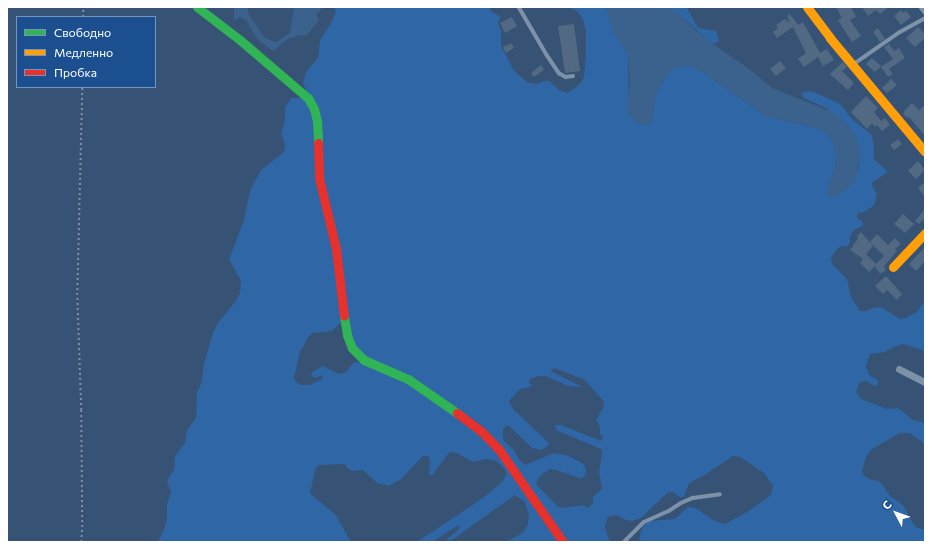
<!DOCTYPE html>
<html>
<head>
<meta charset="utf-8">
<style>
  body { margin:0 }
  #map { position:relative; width:932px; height:549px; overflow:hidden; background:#365274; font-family:Commissioner,sans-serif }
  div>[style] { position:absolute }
  .green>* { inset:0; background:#2f66a5 }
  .water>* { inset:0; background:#3b618d }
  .building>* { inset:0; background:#526984 }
  .path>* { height:1.5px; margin-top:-0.75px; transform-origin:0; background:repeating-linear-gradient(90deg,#7d92a8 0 2px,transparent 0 5px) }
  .lane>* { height:3.5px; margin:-1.75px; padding:0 1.75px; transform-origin:1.75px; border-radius:1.75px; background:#7d92a8 }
  .street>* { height:7px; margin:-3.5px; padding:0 3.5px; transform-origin:3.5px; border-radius:3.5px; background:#7d92a8 }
  .fast>* { height:9px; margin:-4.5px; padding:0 4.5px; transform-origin:4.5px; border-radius:4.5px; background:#30b455 }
  .slow>* { height:9px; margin:-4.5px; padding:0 4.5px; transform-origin:4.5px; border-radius:4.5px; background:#ff9f0a }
  .jam>* { height:9px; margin:-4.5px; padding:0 4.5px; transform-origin:4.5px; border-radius:4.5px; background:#e5322d }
  span { translate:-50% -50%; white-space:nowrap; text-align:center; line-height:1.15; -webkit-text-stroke:3px #1b4f8f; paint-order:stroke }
  .frame { position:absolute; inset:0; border:8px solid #fff; pointer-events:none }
  .legend { position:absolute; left:16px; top:16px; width:140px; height:72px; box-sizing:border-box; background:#1b4f8f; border:1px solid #7695bc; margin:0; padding:5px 7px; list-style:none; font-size:12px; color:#fff }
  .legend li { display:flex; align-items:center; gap:8px; height:20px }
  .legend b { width:20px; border:1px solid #7695bc }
  .north { position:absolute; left:876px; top:493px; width:40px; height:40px; -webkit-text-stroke:3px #1b4f8f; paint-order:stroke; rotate:311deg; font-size:11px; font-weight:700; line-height:16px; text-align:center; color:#fff }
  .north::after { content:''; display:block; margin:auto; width:14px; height:18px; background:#fff; clip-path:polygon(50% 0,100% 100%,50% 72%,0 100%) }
</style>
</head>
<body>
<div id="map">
  <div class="green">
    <div style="clip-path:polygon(evenodd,335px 7px,490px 7px,491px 11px,501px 17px,498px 23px,501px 31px,501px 46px,514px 71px,527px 82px,536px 84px,544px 81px,549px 81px,559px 90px,568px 93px,581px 83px,584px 77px,586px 54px,586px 32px,583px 20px,578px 12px,569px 7px,606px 7px,614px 33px,628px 53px,629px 115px,638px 123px,651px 123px,656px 94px,659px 86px,671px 70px,676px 67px,690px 66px,701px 71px,766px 116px,813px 127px,824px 131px,832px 140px,837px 157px,834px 172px,827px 188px,858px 170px,860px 158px,828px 109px,804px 98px,801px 93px,809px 91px,814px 92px,840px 104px,852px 119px,871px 134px,874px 145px,874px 159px,888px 172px,873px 182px,872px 185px,877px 195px,874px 205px,866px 211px,857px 214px,857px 218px,863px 222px,863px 226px,854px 230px,850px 236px,850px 243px,846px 247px,841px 246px,837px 249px,831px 258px,832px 264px,847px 279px,851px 297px,860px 311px,866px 311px,872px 308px,881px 307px,900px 319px,906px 318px,917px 312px,925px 300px,925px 351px,903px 344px,893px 347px,885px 352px,870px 354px,866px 366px,867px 370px,869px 375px,878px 380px,878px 385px,874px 386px,866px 381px,860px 382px,856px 392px,861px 399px,887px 409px,898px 408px,913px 420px,925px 423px,925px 444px,910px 433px,900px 433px,872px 449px,867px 455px,862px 470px,863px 475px,869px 479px,878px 481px,883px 485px,890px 496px,903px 505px,911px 520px,916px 527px,925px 530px,925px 542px,639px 542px,640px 534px,643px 527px,649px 521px,675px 519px,688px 507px,695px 508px,715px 521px,725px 524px,747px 512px,771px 495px,773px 486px,764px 473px,740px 457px,733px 456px,703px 476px,689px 483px,684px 497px,680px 497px,672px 492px,667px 493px,641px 518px,632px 521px,626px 520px,616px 515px,610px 516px,607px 518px,605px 528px,610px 542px,570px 542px,559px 533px,560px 542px,506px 542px,524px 532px,528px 524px,529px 516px,525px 502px,515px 495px,452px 540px,449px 541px,447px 539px,458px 530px,460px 526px,457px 526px,432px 542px,417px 542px,483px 498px,503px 481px,506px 475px,505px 470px,500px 464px,494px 460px,486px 459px,473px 462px,457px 453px,451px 452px,447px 455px,432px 476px,429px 473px,430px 460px,428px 456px,423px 456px,401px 479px,389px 486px,377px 483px,363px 470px,353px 471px,348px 469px,345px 464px,320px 465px,316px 467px,310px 493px,315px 498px,335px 514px,351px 542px,158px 542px,165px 527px,167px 518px,167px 504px,171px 492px,167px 482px,169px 477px,174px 470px,175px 456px,185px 443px,187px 430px,196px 418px,197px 392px,201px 384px,204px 364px,213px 333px,217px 324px,236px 301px,240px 293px,241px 281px,229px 259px,244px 220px,250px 191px,261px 170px,284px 152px,285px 145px,281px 133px,285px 120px,285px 107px,291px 98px,304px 98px,306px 90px,303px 83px,306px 72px,318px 58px,320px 40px,330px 25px,336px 12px,335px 7px,342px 322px,362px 363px,354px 362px,346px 372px,339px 374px,323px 366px,312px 372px,311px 376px,316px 378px,323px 375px,321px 380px,309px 385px,301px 385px,296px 382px,294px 378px,300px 352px,309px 336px,313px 333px,332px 331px,342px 322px,335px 7px,555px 368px,585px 380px,604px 402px,603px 408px,596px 420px,600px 427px,600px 434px,603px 437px,601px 441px,561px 425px,556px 425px,555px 427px,558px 431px,601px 449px,602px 452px,599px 472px,602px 489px,593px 497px,593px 504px,588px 508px,582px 505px,563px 508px,557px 506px,536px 484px,540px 476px,550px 469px,556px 470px,582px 479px,586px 473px,585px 466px,582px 463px,566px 455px,554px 453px,525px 465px,519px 460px,514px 450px,504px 441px,503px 437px,503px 429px,506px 426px,509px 426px,532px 448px,541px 450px,548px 446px,549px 443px,546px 440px,513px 409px,509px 401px,520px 389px,531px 387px,532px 385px,529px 383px,530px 379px,539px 376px,546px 376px,568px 386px,583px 387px,550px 371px,555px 368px)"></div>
    <div style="clip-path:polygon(665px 7px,687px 8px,698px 28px,716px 31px,719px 41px,714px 44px,708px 41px,684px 18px)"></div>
  </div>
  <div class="water">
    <div style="clip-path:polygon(234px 7px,248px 7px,248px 13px,265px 38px,276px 42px,290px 33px,294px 7px,323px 7px,316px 15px,319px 20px,306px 36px,300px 35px,288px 39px,273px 51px,258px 40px,246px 20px,240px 17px,234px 20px)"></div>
    <div style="clip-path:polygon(606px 7px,665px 7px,679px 14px,703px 37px,752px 71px,772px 88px,832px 112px,848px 125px,855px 135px,859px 146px,860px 158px,854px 182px,842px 193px,834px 197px,829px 196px,827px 188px,834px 172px,837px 157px,832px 140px,824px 131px,814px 127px,766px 116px,701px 71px,690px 66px,676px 67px,671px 70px,659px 86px,656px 94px,651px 123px,645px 126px,638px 123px,629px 115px,627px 110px,630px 83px,628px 53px,614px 33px)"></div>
  </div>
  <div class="building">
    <div style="clip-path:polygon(836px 7px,851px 7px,856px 17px,850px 20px,861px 36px,852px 42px,838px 20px,842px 18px)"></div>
    <div style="clip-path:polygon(862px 7px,889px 7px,880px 14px,876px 10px,868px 16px)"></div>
    <div style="clip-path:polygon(901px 10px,903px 13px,906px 11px,911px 17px,901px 25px,894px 16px)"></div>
    <div style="clip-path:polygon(790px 14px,798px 25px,803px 22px,820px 53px,827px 49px,834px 60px,823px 66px,818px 57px,804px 67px,798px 59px,806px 53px,793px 27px,777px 38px,773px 32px,778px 28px,776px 25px,785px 19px,788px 22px,789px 21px,787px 16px)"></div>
    <div style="clip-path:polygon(512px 17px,517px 26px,505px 33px,500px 23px)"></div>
    <div style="clip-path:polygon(574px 24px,580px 71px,565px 73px,558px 26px)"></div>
    <div style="clip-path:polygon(918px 27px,925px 34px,925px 38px,915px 47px,906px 38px)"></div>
    <div style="clip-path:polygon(878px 28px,885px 39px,880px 42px,873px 32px)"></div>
    <div style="clip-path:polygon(511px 43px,514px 48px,506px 53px,503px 47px)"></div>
    <div style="clip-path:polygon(889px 44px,894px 51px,899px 48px,905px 58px,889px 69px,893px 74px,888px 77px,881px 67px,893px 59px,884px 47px)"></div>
    <div style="clip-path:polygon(872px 58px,881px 66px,875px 72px,866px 64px)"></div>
    <div style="clip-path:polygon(780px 61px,786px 68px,776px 76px,770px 69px)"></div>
    <div style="clip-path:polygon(843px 62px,847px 67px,842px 71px,854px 83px,848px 90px,830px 74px)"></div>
    <div style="clip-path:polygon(541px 65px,544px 70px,534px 77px,531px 73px)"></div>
    <div style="clip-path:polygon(891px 79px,897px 85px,887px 93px,882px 88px)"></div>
    <div style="clip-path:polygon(866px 96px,878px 108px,874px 112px,881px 121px,885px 118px,890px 125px,882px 131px,877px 125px,875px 127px,872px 123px,867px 129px,851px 112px)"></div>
    <div style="clip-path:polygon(912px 103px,919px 110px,925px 105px,925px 136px,909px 117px,908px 118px,903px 114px,905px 112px,904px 111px)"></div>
    <div style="clip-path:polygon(898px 139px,902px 144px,894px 150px,890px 145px)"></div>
    <div style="clip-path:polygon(918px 161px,925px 170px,916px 179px,908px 171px)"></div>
    <div style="clip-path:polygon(925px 182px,925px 197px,918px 188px)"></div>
    <div style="clip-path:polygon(925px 209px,925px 218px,919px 224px,915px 221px)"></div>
    <div style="clip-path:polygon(903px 214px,914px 224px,905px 233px,894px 224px)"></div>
    <div style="clip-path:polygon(861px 232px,873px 246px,866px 254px,876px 264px,884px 256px,870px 242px,877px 234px,888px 245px,895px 238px,901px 244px,895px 249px,897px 251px,884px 266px,886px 270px,880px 274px,875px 266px,869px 272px,860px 263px,863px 259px,850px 250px,858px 238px,857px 236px)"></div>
    <div style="clip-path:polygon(925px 247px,925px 261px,916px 271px,909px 264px)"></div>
    <div style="clip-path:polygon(886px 276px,902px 294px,897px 300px,887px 290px,883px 294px,875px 286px)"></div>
  </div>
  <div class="path">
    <div style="left:83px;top:17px;width:10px;rotate:-90deg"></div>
    <div style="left:81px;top:542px;width:15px;rotate:-86deg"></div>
    <div style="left:82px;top:527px;width:117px;rotate:-90.5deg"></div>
    <div style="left:81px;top:410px;width:115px;rotate:-92deg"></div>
    <div style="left:77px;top:295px;width:208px;rotate:-88.6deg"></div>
  </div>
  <div class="lane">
    <div style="left:519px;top:7px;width:56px;rotate:59.7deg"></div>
    <div style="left:547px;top:55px;width:22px;rotate:56deg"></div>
    <div style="left:559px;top:73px;width:8px;rotate:30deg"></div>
    <div style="left:566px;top:77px;width:7px;rotate:-8deg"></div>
    <div style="left:854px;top:64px;width:56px;rotate:-34.8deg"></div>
    <div style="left:900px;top:32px;width:29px;rotate:-29deg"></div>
    <div style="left:624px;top:542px;width:28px;rotate:-45deg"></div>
    <div style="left:644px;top:522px;width:27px;rotate:-24deg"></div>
    <div style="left:669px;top:511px;width:14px;rotate:-34deg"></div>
    <div style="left:681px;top:503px;width:13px;rotate:-23deg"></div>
    <div style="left:693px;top:498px;width:27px;rotate:-8deg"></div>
  </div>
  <div class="street">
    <div style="left:922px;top:7px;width:5px;rotate:53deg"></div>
    <div style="left:899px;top:369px;width:29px;rotate:27deg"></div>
  </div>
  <div class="fast">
    <div style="left:197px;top:7px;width:54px;rotate:37.5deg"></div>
    <div style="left:240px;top:40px;width:89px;rotate:40.5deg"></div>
    <div style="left:308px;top:98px;width:13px;rotate:61deg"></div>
    <div style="left:314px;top:109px;width:12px;rotate:76deg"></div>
    <div style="left:317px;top:121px;width:22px;rotate:87deg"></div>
    <div style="left:344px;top:316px;width:19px;rotate:81deg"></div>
    <div style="left:347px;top:335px;width:14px;rotate:69deg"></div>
    <div style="left:352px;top:348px;width:17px;rotate:45deg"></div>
    <div style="left:364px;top:360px;width:48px;rotate:23.4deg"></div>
    <div style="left:408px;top:379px;width:60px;rotate:34.8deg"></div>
  </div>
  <div class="slow">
    <div style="left:807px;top:7px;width:39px;rotate:53deg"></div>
    <div style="left:830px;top:38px;width:148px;rotate:50.2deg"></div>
    <div style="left:893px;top:267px;width:47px;rotate:-46.7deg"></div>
  </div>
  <div class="jam">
    <div style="left:318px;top:143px;width:35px;rotate:88deg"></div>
    <div style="left:319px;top:178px;width:73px;rotate:76.5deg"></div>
    <div style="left:336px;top:249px;width:67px;rotate:83.2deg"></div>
    <div style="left:457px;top:413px;width:30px;rotate:37deg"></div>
    <div style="left:481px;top:431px;width:28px;rotate:46deg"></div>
    <div style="left:500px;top:451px;width:111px;rotate:55.3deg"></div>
  </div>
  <div class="frame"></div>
  <ul class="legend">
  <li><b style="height:5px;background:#30b455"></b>Свободно</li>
  <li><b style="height:5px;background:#ff9f0a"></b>Медленно</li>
  <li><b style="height:5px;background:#e5322d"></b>Пробка</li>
  </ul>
  <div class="north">С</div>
</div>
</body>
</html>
